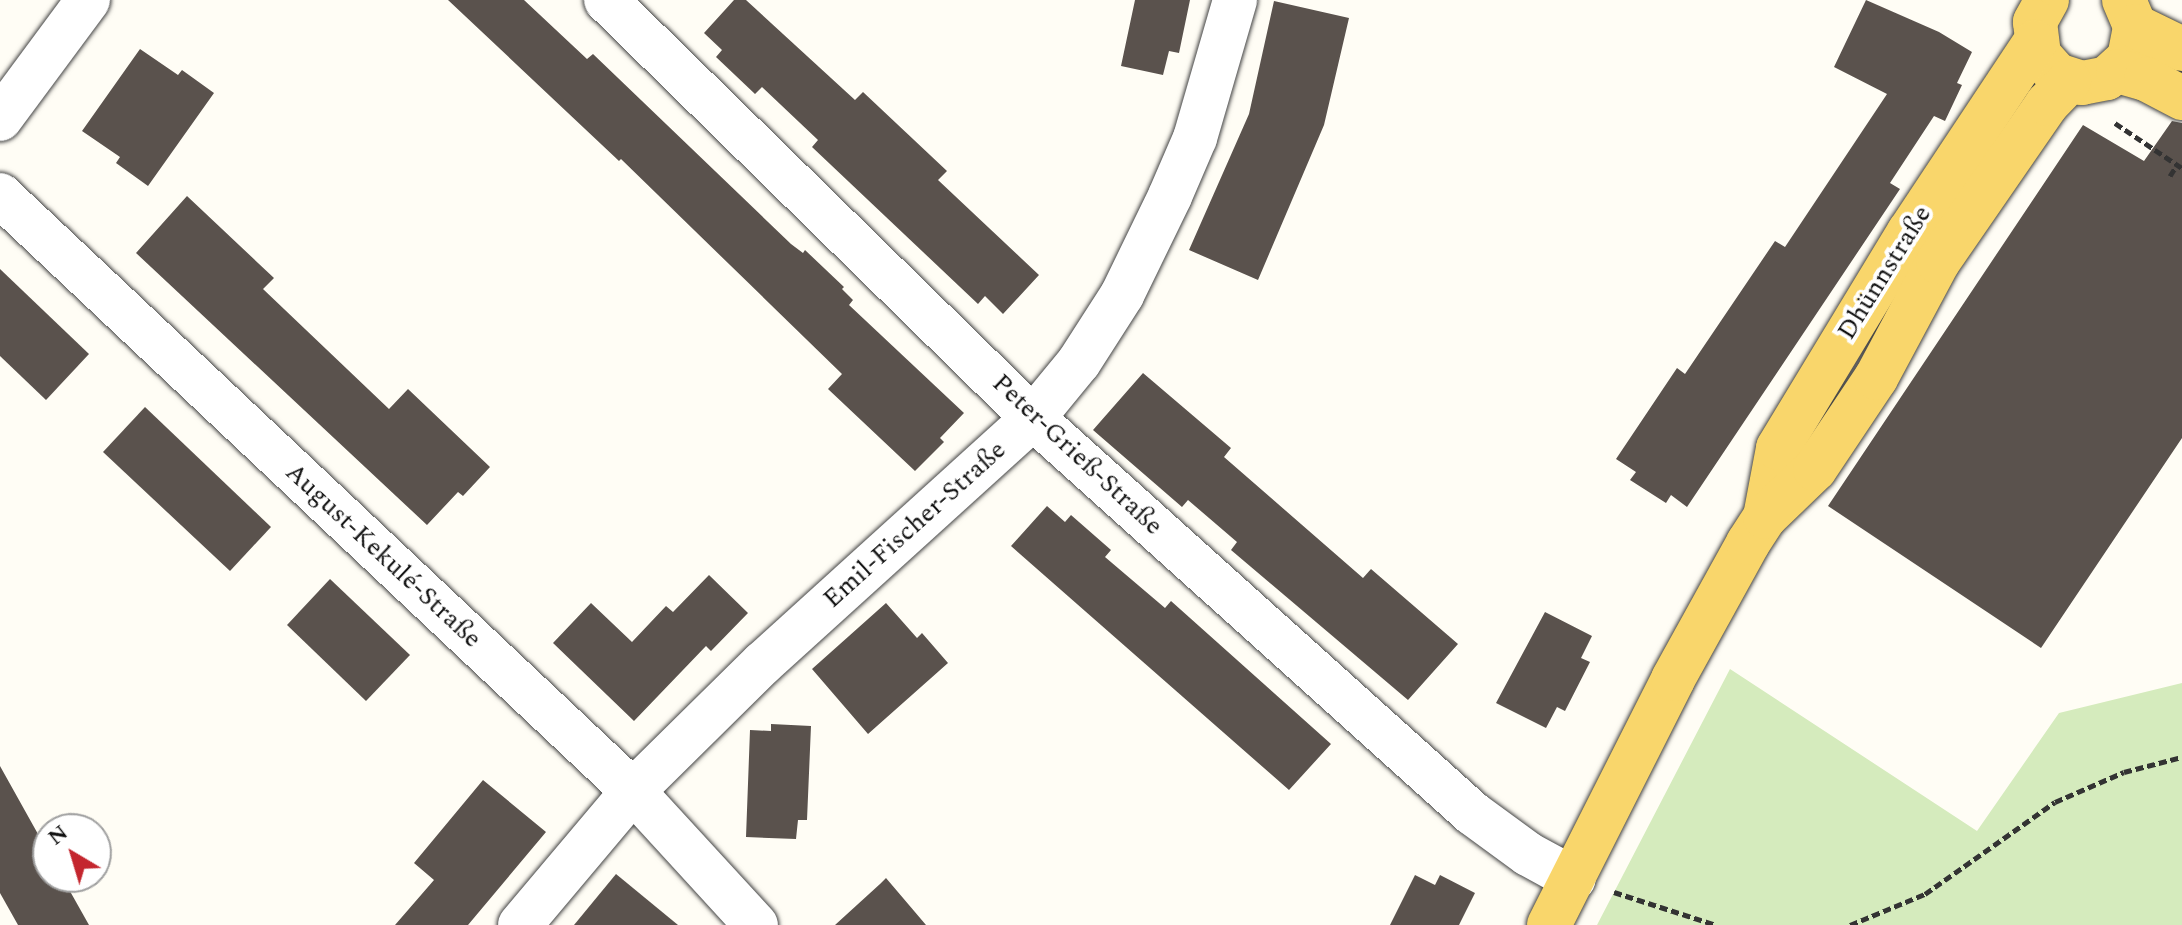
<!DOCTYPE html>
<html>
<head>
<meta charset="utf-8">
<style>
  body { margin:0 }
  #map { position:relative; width:2182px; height:925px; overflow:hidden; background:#fffdf5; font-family:Spectral,serif }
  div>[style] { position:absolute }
  .green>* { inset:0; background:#d5ebbd }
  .building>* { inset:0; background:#5a524d }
  .path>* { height:5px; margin-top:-2.5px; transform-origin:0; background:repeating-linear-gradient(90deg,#333 0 8px,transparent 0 12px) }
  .roads { filter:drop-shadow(0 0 2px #444) drop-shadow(0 0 2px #444) }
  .minor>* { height:44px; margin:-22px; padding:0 22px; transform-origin:22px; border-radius:22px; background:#fff }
  .major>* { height:44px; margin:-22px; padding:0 22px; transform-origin:22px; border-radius:22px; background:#f9d66b }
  span { translate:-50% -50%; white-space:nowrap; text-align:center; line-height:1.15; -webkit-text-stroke:8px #fff; paint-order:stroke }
  .street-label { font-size:26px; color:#111 }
  .north { position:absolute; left:32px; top:813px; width:80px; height:80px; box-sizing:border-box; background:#fff; border:2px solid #a0a0a0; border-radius:50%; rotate:322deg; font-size:22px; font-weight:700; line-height:32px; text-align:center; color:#111 }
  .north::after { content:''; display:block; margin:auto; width:28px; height:36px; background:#c4262e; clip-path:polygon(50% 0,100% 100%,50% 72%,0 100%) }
</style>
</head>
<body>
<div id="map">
  <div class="green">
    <div style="clip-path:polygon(1730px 669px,1977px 831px,2059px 713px,2182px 683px,2182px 925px,1597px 925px)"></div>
  </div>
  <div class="building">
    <div style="clip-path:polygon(448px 0,524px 0,587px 59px,593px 54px,791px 244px,803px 253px,805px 250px,844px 287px,842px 289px,853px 300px,849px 305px,964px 413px,940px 438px,944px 442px,915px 471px,828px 389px,842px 374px,621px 159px,619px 161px)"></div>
    <div style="clip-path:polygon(734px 0,746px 0,855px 100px,863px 92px,947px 171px,938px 180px,1039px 275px,1003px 314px,985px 296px,978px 304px,812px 147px,818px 140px,762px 87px,755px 94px,716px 57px,722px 50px,704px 33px)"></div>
    <div style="clip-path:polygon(1135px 0,1190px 0,1179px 53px,1169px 51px,1163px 75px,1121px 66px)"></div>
    <div style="clip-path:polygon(1866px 0,1939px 32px,1972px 52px,1957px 83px,1962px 85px,1945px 121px,1934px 116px,1890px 183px,1900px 189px,1687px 507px,1671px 495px,1666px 503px,1630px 480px,1636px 472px,1616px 459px,1677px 368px,1685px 374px,1775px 241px,1785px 247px,1887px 94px,1834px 67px)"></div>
    <div style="clip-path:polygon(1274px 1px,1349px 18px,1324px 125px,1258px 280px,1189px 250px,1249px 114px)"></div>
    <div style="clip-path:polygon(140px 49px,178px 75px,182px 70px,214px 93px,148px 186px,116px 163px,120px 157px,82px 131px)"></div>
    <div style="clip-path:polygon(2172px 121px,2182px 123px,2182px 438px,2041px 648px,1828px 506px,2083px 125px,2144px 161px)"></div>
    <div style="clip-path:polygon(187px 196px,274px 278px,263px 289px,389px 409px,408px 389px,490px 467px,463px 496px,458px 492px,427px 525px,136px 253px)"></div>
    <div style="clip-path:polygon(0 269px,89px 354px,46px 400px,0 356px)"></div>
    <div style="clip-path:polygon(1143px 373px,1231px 448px,1224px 457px,1363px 578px,1371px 569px,1458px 644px,1408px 700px,1231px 550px,1237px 542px,1188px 500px,1182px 507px,1093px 430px)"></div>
    <div style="clip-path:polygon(145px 407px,271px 527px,230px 571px,103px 452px)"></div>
    <div style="clip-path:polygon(1047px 506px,1065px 522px,1071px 515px,1111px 550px,1105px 557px,1165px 608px,1171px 601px,1331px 744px,1289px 790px,1011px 546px)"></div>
    <div style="clip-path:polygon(709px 575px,748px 613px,711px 651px,706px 646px,634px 721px,553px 643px,591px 603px,632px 642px,666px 606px,673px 612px)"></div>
    <div style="clip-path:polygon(330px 579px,410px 655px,366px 701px,287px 625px)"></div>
    <div style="clip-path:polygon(886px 603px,917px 638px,922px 633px,948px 663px,868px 734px,812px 669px)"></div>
    <div style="clip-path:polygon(1545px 612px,1592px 636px,1581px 658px,1590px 662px,1565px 711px,1557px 707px,1546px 728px,1496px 703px)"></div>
    <div style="clip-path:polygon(771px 724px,811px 726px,807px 820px,798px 820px,796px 839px,746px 837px,750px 730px,771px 731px)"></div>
    <div style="clip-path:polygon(0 766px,48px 852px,48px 877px,62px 877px,89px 925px,18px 925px,0 893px)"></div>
    <div style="clip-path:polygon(483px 780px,546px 832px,468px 925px,395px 925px,434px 880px,414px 863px)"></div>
    <div style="clip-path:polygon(616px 874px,678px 925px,574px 925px)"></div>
    <div style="clip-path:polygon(1415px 875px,1435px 885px,1440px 875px,1475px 893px,1459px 925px,1390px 925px)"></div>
    <div style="clip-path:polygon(886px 878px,926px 925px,835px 925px,880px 884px)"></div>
  </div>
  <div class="path">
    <div style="left:2115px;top:123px;width:81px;rotate:33.9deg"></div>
    <div style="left:2170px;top:176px;width:13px;rotate:-58deg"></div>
    <div style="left:1614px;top:892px;width:107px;rotate:17.9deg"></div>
    <div style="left:1850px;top:925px;width:81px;rotate:-22.5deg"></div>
    <div style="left:1925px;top:894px;width:159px;rotate:-35.3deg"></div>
    <div style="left:2055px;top:802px;width:75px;rotate:-23.5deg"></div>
    <div style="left:2124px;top:772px;width:60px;rotate:-14.5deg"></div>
  </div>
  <div class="roads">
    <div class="minor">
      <div style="left:606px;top:0;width:598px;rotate:44.39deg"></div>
      <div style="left:1033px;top:418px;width:591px;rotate:41.98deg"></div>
      <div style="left:1472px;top:813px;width:69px;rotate:36.2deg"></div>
      <div style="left:1528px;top:854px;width:52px;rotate:28.5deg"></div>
      <div style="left:0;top:119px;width:148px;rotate:-53.5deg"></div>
      <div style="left:0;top:195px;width:869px;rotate:43.28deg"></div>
      <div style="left:633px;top:791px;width:182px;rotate:47.5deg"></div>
      <div style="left:520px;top:925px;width:175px;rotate:-49.9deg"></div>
      <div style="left:633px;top:791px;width:182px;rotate:-44.6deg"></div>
      <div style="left:763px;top:663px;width:365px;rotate:-42.2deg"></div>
      <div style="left:1033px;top:418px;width:72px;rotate:-50.6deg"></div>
      <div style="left:1079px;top:362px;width:80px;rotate:-57.3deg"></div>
      <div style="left:1122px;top:295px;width:110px;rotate:-64.1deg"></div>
      <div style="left:1170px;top:196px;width:63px;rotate:-66.7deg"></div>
      <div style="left:1195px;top:138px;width:144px;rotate:-73.8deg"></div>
    </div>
    <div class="major">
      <div style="left:2047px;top:0;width:25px;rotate:119deg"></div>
      <div style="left:2035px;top:22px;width:33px;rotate:83deg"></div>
      <div style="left:2039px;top:55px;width:27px;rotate:48deg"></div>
      <div style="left:2057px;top:75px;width:26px;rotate:18deg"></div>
      <div style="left:2082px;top:83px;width:25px;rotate:-11deg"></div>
      <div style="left:2107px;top:78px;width:30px;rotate:-42deg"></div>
      <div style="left:2129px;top:58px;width:33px;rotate:-79deg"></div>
      <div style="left:2135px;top:26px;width:28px;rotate:-113deg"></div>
      <div style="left:2135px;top:26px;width:52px;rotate:26.1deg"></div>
      <div style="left:2118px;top:71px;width:29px;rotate:16deg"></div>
      <div style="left:2146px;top:79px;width:41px;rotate:27.8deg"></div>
      <div style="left:1765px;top:517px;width:70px;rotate:-79.3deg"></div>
      <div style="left:1778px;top:448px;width:253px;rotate:-58.8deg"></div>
      <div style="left:1909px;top:232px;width:228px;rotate:-56.4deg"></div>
      <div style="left:1549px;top:925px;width:275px;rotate:-63.2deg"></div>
      <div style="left:1673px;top:679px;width:155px;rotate:-61.1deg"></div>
      <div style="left:1748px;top:543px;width:31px;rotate:-57deg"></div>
      <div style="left:1765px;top:517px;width:69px;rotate:-43.8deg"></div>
      <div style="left:1815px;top:469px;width:110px;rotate:-56.2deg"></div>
      <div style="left:1876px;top:378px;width:132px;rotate:-61.9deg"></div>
      <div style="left:1938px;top:262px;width:192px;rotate:-55.4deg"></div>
      <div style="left:2047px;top:104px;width:32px;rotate:-46deg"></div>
    </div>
  </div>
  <div class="street-label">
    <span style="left:1885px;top:273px;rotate:-58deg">Dhünnstraße</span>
    <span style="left:1077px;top:455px;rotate:43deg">Peter-Grieß-Straße</span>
    <span style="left:915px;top:525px;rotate:-42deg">Emil-Fischer-Straße</span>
    <span style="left:383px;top:556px;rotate:43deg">August-Kekulé-Straße</span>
  </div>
  <div class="north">N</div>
</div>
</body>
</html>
